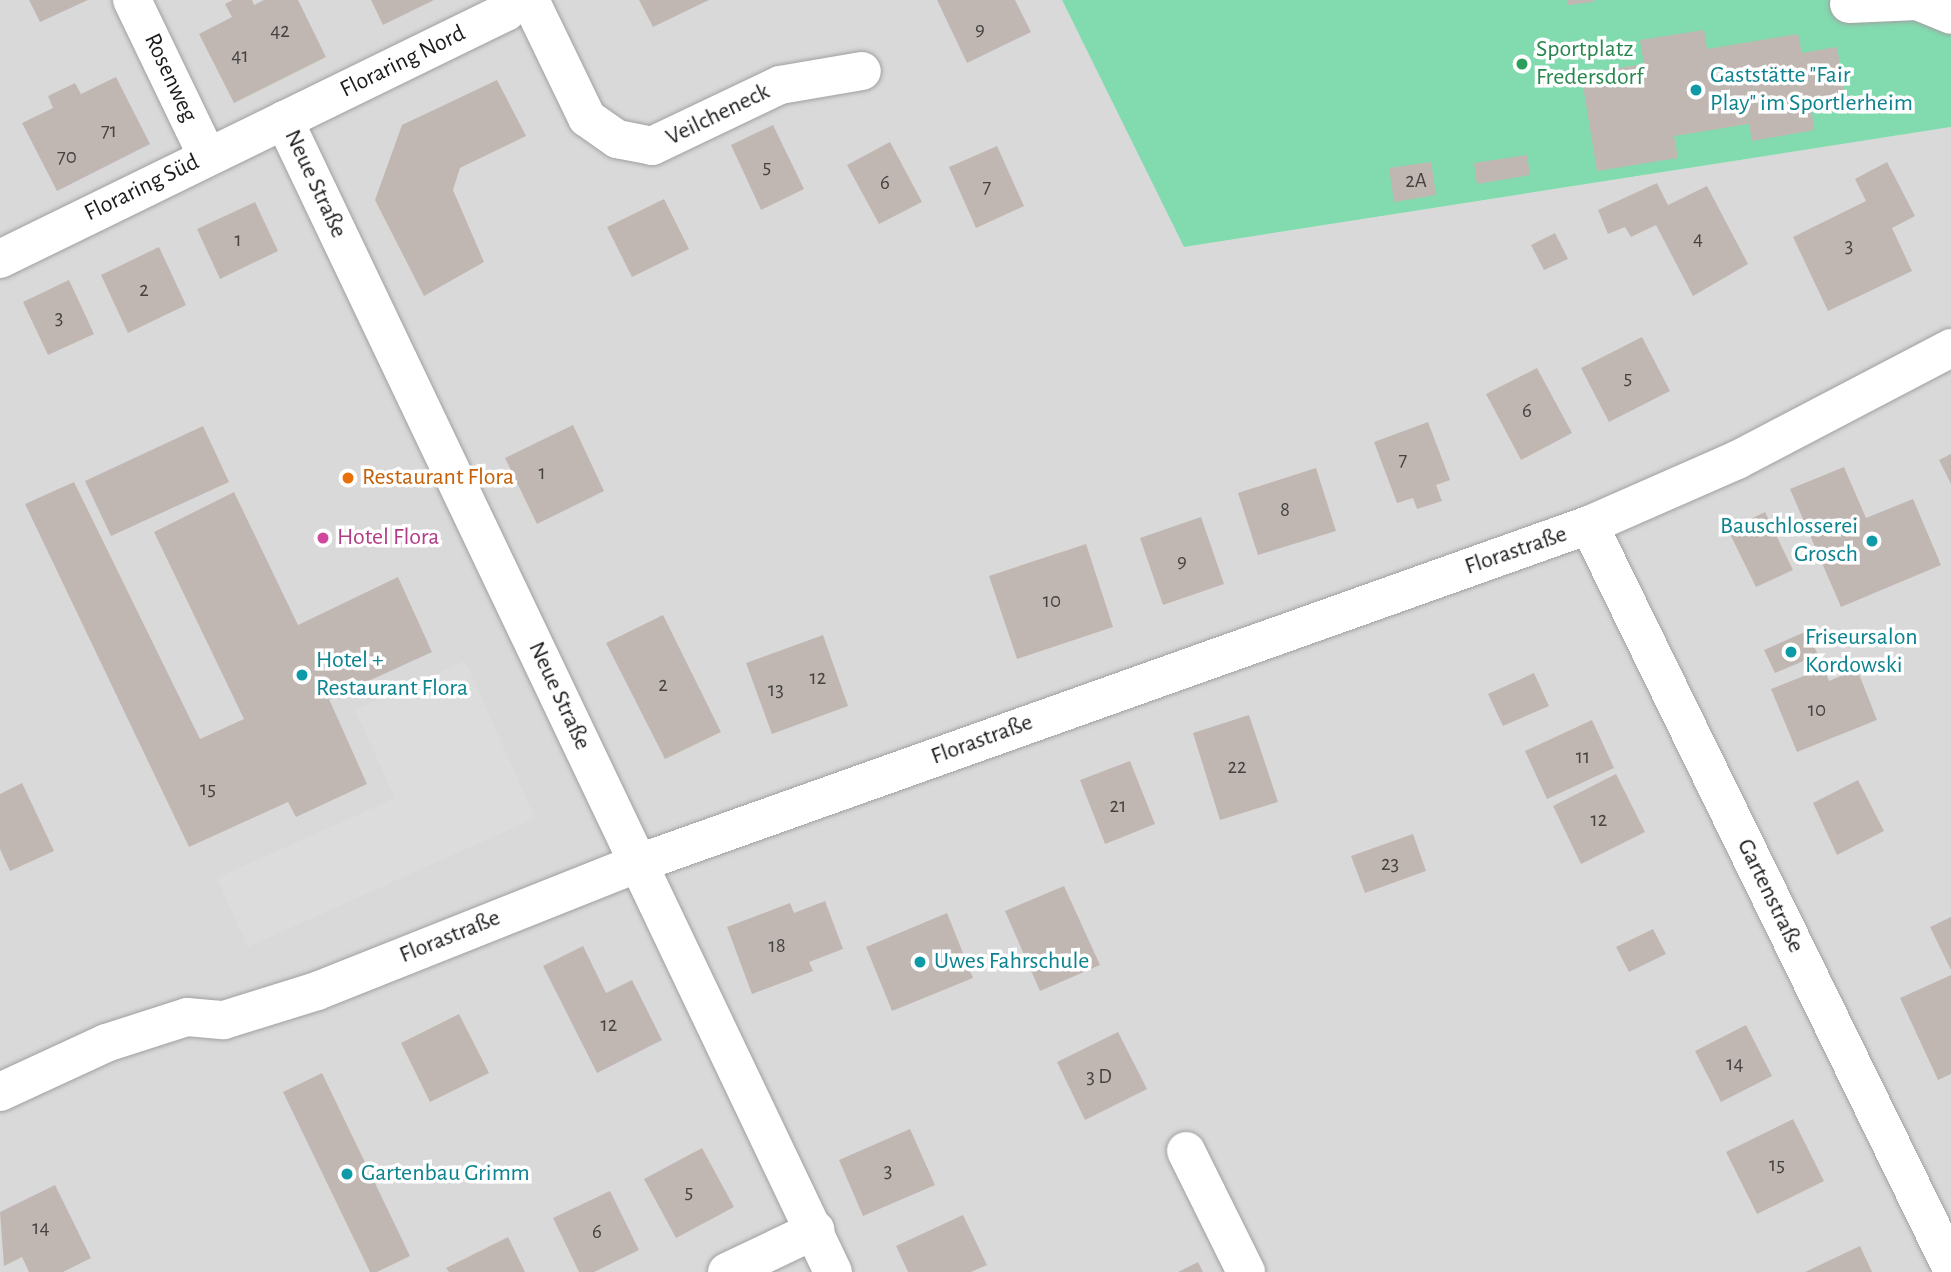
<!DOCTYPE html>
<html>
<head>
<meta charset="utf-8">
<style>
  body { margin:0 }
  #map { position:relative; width:1951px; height:1272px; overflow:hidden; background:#ede8e2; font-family:"Alegreya Sans",sans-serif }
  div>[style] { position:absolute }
  .residential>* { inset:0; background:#dad9d9 }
  .pitch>* { inset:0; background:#82daaf }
  .parking>* { inset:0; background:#dcdcdc }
  .building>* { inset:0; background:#c1b7b2 }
  .roads { filter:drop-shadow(0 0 2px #a0a0a0) drop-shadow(0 0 2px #a0a0a0) }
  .minor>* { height:38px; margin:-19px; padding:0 19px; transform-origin:19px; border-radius:19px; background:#fff }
  .dots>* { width:19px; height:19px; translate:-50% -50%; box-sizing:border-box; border:4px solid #fff; border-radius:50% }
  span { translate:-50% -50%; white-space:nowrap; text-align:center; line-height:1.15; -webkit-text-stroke:7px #fff; paint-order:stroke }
  .number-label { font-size:21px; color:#454342 }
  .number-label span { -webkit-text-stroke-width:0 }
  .leisure-label { font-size:24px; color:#27864d }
  .left { translate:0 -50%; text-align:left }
  .street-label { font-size:24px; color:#1c1c1c }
  .culture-label { font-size:24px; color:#0d838f }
  .right { translate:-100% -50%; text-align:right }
  .food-label { font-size:24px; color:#c56008 }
  .hotel-label { font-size:24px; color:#b23c85 }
</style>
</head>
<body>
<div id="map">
  <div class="residential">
    <div style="clip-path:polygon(0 0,1062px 0,1185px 247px,1951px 127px,1951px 1272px,0 1272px)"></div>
  </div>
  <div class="pitch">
    <div style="clip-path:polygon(1062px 0,1951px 0,1951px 127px,1184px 247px)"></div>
  </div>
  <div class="parking">
    <div style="clip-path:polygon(465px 661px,535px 818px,248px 947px,217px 878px,395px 798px,355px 710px)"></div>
  </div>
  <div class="building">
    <div style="clip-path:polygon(29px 0,88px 0,40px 22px)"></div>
    <div style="clip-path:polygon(233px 0,252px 0,254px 5px,264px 0,298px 0,326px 57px,234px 103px,199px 34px,232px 17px,225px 4px)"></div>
    <div style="clip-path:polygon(371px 0,434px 0,383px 25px)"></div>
    <div style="clip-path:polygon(639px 0,709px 0,653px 27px)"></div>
    <div style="clip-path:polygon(937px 0,1015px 0,1031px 32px,967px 63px)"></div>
    <div style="clip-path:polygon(1567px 0,1593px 0,1593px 2px,1568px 5px)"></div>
    <div style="clip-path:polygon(1704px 30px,1707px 49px,1798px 34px,1802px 53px,1837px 47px,1846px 100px,1811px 105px,1814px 130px,1752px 141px,1749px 124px,1674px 136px,1678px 158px,1597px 171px,1581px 74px,1644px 64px,1640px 40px)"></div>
    <div style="clip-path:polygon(116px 77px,150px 144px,57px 191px,22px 123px,53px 108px,48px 96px,75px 83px,81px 94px)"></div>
    <div style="clip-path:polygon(497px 80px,526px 136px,460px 168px,453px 190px,484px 262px,424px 296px,375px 200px,402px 125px)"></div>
    <div style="clip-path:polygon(773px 125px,804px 189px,761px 210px,731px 145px)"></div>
    <div style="clip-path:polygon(890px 142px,922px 202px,879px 224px,847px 165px)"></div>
    <div style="clip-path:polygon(997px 146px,1024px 206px,976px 228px,949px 167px)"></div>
    <div style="clip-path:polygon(1527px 155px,1530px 175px,1477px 184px,1474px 163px)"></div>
    <div style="clip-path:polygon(1431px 162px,1436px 195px,1394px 202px,1389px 168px)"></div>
    <div style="clip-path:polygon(1887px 162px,1915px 216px,1892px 228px,1912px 271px,1828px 311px,1793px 237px,1866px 201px,1855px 179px)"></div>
    <div style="clip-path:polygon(1657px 183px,1668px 205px,1707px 186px,1748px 264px,1693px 296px,1656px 225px,1631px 237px,1625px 227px,1608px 234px,1598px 210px)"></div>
    <div style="clip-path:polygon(664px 199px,689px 249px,632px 277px,607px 227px)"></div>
    <div style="clip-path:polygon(255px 202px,278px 251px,220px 279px,197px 229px)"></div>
    <div style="clip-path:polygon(1555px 233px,1568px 259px,1544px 270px,1531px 245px)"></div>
    <div style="clip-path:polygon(159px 247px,186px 305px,128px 333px,101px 275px)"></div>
    <div style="clip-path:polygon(69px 280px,94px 334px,48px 355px,23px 302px)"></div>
    <div style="clip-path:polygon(1642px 337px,1670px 391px,1609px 422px,1581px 368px)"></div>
    <div style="clip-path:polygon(1537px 368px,1572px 433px,1521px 460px,1486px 394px)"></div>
    <div style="clip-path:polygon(1428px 422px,1450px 480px,1436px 485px,1442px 501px,1417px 509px,1413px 498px,1397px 503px,1374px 442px)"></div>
    <div style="clip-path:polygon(573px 425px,604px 491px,537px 524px,505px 458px)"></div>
    <div style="clip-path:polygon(203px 426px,229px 482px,111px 536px,85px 481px)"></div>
    <div style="clip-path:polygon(1951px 454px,1951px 484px,1939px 460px)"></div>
    <div style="clip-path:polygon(1844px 467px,1866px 518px,1913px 499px,1941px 565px,1841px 607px,1790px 489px)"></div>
    <div style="clip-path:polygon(1316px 468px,1336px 531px,1258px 555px,1238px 493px)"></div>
    <div style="clip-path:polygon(74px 482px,200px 739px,244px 719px,154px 532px,234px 492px,298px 625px,398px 577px,432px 652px,329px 699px,367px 784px,296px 817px,288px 802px,189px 847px,25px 504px)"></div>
    <div style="clip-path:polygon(1765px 512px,1793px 570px,1756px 587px,1728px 530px)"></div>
    <div style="clip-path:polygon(1201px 517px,1224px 584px,1163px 605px,1140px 538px)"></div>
    <div style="clip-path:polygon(1086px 544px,1113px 627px,1017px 659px,989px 576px)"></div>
    <div style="clip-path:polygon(663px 615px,721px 732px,665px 759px,606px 643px)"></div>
    <div style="clip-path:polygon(1807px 631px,1818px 655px,1775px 673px,1764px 650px)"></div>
    <div style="clip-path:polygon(823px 635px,848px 706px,772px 734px,746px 663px)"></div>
    <div style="clip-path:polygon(1824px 668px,1829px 681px,1857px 669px,1877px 720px,1797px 752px,1771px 689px)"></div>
    <div style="clip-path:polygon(1534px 673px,1549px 706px,1503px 726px,1488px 694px)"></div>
    <div style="clip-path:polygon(1249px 715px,1278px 802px,1220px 820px,1193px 733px)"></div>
    <div style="clip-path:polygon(1592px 720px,1614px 768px,1547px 799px,1525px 751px)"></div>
    <div style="clip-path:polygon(1130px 761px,1155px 824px,1105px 844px,1080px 780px)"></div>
    <div style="clip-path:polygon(1616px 774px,1645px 832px,1581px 864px,1553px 806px)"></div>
    <div style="clip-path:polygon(1858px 780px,1884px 831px,1837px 855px,1813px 803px)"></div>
    <div style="clip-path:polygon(22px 783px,54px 851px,10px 871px,0 849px,0 794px)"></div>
    <div style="clip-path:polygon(1413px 834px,1426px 871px,1365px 893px,1351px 856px)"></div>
    <div style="clip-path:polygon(1064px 886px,1100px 965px,1040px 991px,1005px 911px)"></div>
    <div style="clip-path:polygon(825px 901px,843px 949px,809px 962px,813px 971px,752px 994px,727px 927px,790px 903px,794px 913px)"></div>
    <div style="clip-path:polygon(947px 913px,973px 978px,892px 1011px,866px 947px)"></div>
    <div style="clip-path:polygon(1951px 917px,1951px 970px,1930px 927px)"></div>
    <div style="clip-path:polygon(1653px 929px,1666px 954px,1629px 972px,1616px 947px)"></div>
    <div style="clip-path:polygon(583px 946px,606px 993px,632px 980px,662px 1040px,597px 1073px,543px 966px)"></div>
    <div style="clip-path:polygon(1951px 975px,1951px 1074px,1938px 1080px,1900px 998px)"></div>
    <div style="clip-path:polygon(459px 1014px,489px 1073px,430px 1102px,401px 1043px)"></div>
    <div style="clip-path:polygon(1746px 1025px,1772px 1076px,1721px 1102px,1695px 1051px)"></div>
    <div style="clip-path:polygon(1118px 1032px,1147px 1089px,1085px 1120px,1057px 1062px)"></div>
    <div style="clip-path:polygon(322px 1073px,410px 1256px,377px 1272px,370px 1272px,283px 1092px)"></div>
    <div style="clip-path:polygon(1793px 1119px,1824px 1181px,1757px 1214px,1726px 1152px)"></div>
    <div style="clip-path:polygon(910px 1129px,935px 1185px,863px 1216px,839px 1160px)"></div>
    <div style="clip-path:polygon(702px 1148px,734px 1207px,676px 1238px,644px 1179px)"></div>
    <div style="clip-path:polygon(55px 1185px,91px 1258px,63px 1272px,29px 1272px,22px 1257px,4px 1266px,0 1212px)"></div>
    <div style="clip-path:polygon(610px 1191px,639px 1250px,594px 1272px,579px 1272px,553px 1218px)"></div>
    <div style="clip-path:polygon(963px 1215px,987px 1265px,971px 1272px,908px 1272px,896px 1246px)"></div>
    <div style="clip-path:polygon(508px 1237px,525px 1272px,449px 1272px,446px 1268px)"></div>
    <div style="clip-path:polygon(1860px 1246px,1872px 1272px,1805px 1272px)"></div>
    <div style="clip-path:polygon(1198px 1262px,1203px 1272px,1178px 1272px)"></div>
  </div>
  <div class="roads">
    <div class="minor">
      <div style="left:132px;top:0;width:173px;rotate:64.3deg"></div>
      <div style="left:530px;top:0;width:131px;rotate:64.2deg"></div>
      <div style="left:587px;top:118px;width:37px;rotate:35deg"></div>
      <div style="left:617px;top:139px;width:36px;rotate:11deg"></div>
      <div style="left:652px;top:146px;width:142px;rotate:-25.5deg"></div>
      <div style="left:780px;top:85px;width:83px;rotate:-9.7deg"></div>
      <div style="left:1849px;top:4px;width:68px;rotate:-2.5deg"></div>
      <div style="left:1917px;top:1px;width:37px;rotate:22deg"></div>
      <div style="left:284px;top:120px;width:1276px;rotate:64.52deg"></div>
      <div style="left:0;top:259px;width:563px;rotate:-26.02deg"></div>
      <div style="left:506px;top:12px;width:17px;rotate:-45deg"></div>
      <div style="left:1589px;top:525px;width:826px;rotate:63.99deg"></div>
      <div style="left:0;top:1092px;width:117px;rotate:-24.8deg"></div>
      <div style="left:106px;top:1043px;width:85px;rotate:-17.8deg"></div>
      <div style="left:187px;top:1017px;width:37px;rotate:5deg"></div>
      <div style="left:224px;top:1020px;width:97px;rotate:-17.3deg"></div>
      <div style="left:317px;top:991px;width:347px;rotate:-21.7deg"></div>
      <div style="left:639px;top:863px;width:1008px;rotate:-19.59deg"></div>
      <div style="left:1589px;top:525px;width:162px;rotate:-23.7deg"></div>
      <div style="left:1737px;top:460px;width:242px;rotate:-27.6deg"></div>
      <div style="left:1186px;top:1151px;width:135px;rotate:63.6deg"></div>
      <div style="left:727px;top:1272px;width:98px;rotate:-25.5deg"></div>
    </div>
  </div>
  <div class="dots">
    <div style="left:1522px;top:64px;background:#2e9e5b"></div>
    <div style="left:1696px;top:90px;background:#0f9aa8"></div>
    <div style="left:348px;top:478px;background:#e8710a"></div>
    <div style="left:323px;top:538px;background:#d1479c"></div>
    <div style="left:1872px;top:541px;background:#0f9aa8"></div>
    <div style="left:1791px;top:652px;background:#0f9aa8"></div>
    <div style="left:302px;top:675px;background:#0f9aa8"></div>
    <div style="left:920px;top:962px;background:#0f9aa8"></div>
    <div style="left:347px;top:1174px;background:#0f9aa8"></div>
  </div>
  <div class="number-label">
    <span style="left:980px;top:29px">9</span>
    <span style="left:280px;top:31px">42</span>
    <span style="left:240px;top:56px">41</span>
    <span style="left:109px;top:131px">71</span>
    <span style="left:67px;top:157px">70</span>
    <span style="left:767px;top:167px">5</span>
    <span style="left:1416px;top:181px">2A</span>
    <span style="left:885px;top:183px">6</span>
    <span style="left:987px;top:187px">7</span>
    <span style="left:1698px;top:239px">4</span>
    <span style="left:238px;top:240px">1</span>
    <span style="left:1849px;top:246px">3</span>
    <span style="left:144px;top:290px">2</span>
    <span style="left:59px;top:318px">3</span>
    <span style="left:1628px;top:378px">5</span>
    <span style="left:1527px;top:411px">6</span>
    <span style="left:1403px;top:460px">7</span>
    <span style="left:542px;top:473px">1</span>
    <span style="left:1285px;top:510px">8</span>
    <span style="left:1182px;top:561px">9</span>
    <span style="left:1052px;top:601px">10</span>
    <span style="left:818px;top:678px">12</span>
    <span style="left:663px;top:685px">2</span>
    <span style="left:776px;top:690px">13</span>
    <span style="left:1817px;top:710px">10</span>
    <span style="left:1583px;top:757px">11</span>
    <span style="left:1237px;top:767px">22</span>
    <span style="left:208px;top:789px">15</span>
    <span style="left:1118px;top:806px">21</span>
    <span style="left:1599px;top:820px">12</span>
    <span style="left:1390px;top:864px">23</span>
    <span style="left:777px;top:946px">18</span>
    <span style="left:609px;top:1025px">12</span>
    <span style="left:1735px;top:1064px">14</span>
    <span style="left:1099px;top:1077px">3 D</span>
    <span style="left:1777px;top:1165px">15</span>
    <span style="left:888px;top:1171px">3</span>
    <span style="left:689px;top:1192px">5</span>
    <span style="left:41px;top:1228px">14</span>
    <span style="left:597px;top:1232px">6</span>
  </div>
  <div class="leisure-label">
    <span class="left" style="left:1536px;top:64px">Sportplatz<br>Fredersdorf</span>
  </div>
  <div class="street-label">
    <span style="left:403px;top:62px;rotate:-26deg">Floraring Nord</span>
    <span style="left:170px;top:78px;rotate:65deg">Rosenweg</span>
    <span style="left:718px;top:115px;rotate:-26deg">Veilcheneck</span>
    <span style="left:315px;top:184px;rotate:65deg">Neue Straße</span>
    <span style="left:142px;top:188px;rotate:-26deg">Floraring Süd</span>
    <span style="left:1516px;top:551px;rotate:-19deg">Florastraße</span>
    <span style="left:559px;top:696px;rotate:65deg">Neue Straße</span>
    <span style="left:982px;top:740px;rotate:-20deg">Florastraße</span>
    <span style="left:1770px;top:896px;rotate:64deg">Gartenstraße</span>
    <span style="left:450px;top:937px;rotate:-22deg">Florastraße</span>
  </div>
  <div class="culture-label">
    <span class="left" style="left:1710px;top:90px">Gaststätte "Fair<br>Play" im Sportlerheim</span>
    <span class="right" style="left:1858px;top:541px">Bauschlosserei<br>Grosch</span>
    <span class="left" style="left:1805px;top:652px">Friseursalon<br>Kordowski</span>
    <span class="left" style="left:316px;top:675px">Hotel +<br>Restaurant Flora</span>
    <span class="left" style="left:934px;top:962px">Uwes Fahrschule</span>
    <span class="left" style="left:361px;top:1174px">Gartenbau Grimm</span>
  </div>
  <div class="food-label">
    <span class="left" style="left:362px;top:478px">Restaurant Flora</span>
  </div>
  <div class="hotel-label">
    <span class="left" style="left:337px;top:538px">Hotel Flora</span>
  </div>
</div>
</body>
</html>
